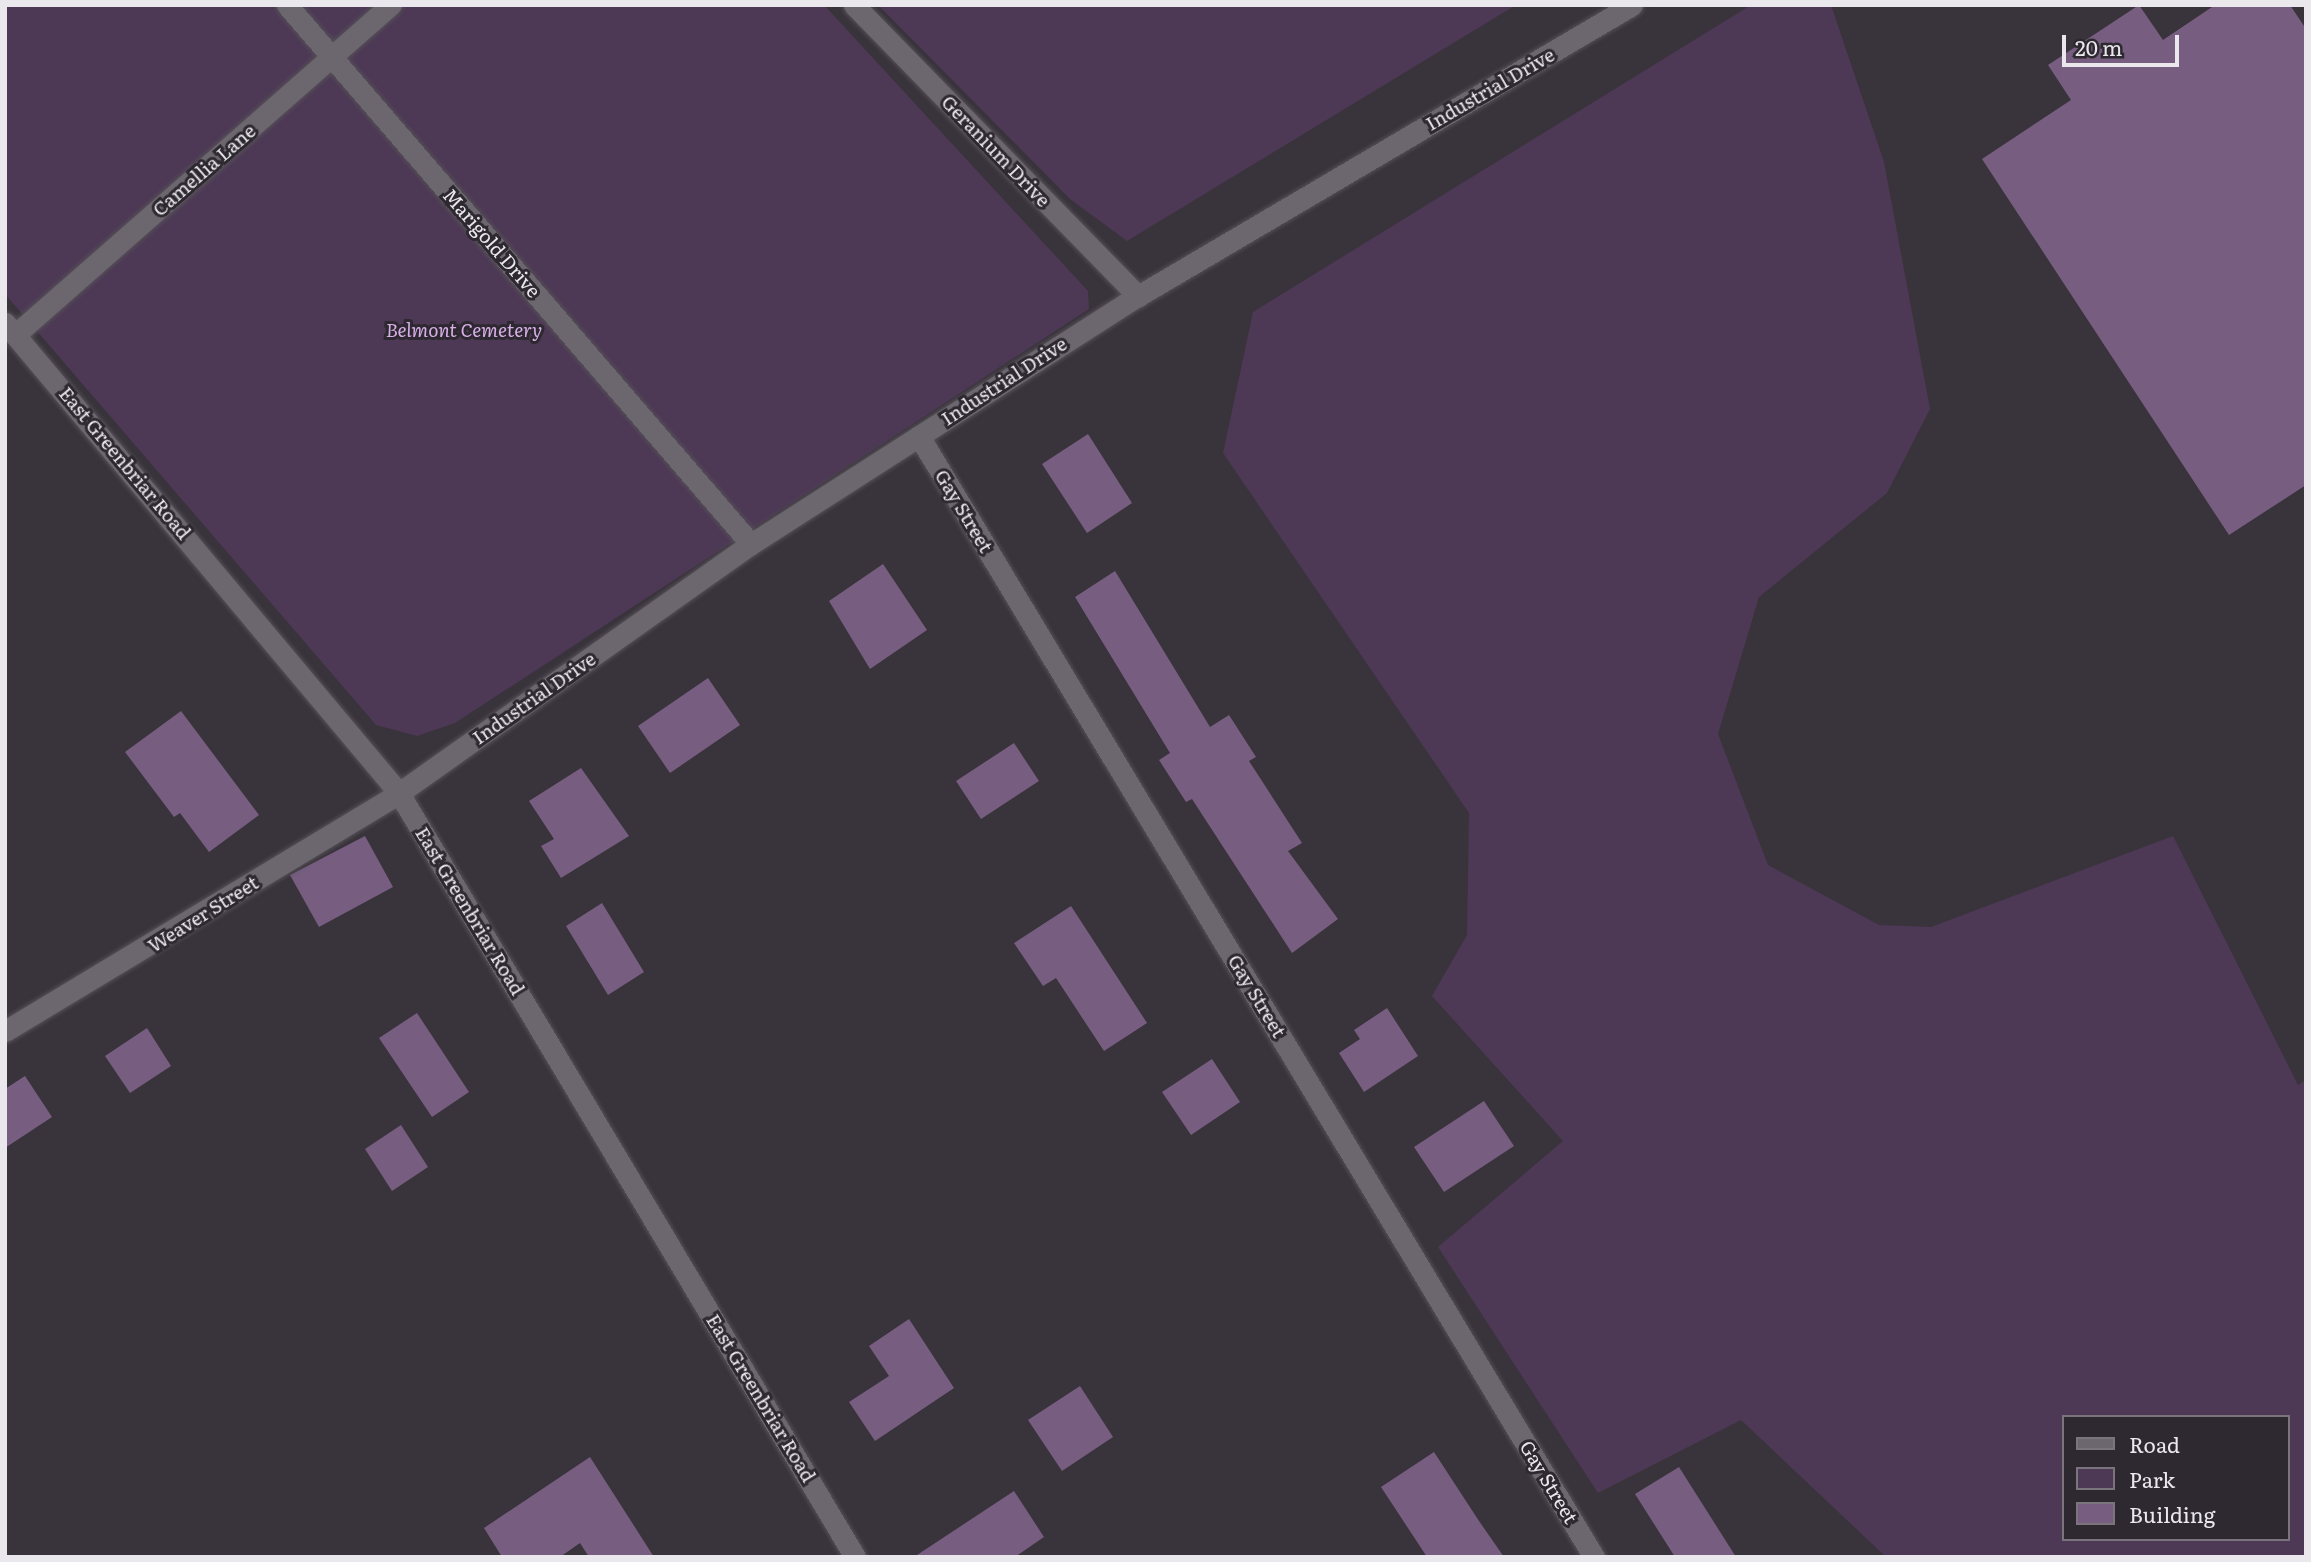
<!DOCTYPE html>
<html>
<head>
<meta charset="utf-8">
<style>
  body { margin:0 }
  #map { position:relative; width:2311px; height:1562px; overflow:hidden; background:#39333b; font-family:Literata,serif }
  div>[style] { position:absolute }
  .green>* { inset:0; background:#4d3955 }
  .building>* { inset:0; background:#775e81 }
  .roads { filter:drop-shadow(0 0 2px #555057) drop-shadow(0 0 2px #555057) }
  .minor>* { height:21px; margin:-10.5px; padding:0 10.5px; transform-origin:10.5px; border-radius:10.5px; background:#6c666f }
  span { translate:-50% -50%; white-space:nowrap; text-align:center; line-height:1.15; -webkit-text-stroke:6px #2e2931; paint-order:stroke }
  .street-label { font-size:19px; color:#ebe8ed }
  .park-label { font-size:19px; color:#d7aee8; font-style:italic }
  .frame { position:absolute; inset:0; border:7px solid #ebe8ed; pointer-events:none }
  .legend { position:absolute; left:2062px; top:1415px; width:228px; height:126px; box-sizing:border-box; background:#2e2931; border:2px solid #7a757c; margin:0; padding:9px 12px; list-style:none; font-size:21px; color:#ebe8ed }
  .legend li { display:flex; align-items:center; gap:14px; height:35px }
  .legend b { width:35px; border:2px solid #7a757c }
  .scale { position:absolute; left:2062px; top:35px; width:117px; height:32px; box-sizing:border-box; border:4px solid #ebe8ed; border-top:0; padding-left:9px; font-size:21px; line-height:24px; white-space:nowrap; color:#ebe8ed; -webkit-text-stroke:5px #2e2931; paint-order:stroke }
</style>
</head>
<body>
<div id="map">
  <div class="green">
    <div style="clip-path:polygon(5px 5px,824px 5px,1088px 291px,1089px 309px,455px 723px,417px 736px,376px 725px,5px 294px)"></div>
    <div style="clip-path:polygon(878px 5px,1516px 5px,1127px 241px,1070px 199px)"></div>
    <div style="clip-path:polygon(evenodd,1751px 5px,1831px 5px,1884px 162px,1930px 409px,1887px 493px,1759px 597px,1718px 734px,1768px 865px,1879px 925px,1931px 927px,2173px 836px,2298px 1085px,2306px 1080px,2306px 1557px,1886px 1557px,1741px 1420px,1598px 1493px,1438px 1247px,1563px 1141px,1432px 996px,1467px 935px,1469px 813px,1223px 453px,1253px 312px,1751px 5px,2064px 1417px,2288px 1417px,2288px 1539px,2064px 1539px,2064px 1417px)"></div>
  </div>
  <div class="building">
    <div style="clip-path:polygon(2139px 5px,2163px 40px,2215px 5px,2290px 5px,2306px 29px,2306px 485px,2229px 535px,1982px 159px,2071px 100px,2048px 65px)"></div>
    <div style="clip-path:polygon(1088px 434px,1132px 503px,1087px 533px,1042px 464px)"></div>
    <div style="clip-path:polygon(883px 564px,927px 630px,870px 669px,829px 601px)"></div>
    <div style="clip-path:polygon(1115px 571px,1210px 727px,1229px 715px,1256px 757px,1249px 761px,1302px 843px,1288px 851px,1338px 919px,1292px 953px,1192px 799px,1186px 802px,1159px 760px,1170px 753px,1075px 597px)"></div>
    <div style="clip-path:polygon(708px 678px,740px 725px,670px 773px,638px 726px)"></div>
    <div style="clip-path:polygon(181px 711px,259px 815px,209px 852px,180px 813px,174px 817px,125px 752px)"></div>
    <div style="clip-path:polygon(1014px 743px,1039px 781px,981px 819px,956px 781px)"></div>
    <div style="clip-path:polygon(581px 768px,629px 836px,561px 878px,541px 846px,554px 839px,529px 801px)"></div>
    <div style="clip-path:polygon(365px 836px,393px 887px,319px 927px,290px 875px)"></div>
    <div style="clip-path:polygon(602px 903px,644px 972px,608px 995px,566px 926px)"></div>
    <div style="clip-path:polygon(1071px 906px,1147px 1023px,1104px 1051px,1056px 978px,1043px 986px,1014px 943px)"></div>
    <div style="clip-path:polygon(1387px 1008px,1418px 1056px,1364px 1092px,1339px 1053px,1360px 1039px,1354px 1030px)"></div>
    <div style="clip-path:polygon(417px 1013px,469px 1092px,432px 1117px,379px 1038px)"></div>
    <div style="clip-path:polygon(147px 1028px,171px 1066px,130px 1093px,105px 1056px)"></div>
    <div style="clip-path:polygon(1212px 1059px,1240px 1102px,1191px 1135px,1162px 1092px)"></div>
    <div style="clip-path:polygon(25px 1076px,52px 1117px,5px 1148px,5px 1089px)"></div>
    <div style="clip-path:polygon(1484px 1101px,1514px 1146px,1444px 1192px,1414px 1147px)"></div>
    <div style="clip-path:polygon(401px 1125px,428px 1167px,392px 1191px,365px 1149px)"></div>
    <div style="clip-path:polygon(909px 1319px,954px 1388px,875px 1441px,849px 1402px,889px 1376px,869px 1346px)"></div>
    <div style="clip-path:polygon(1080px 1386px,1113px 1437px,1062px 1471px,1028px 1420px)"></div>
    <div style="clip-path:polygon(1434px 1452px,1479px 1521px,1504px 1557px,1427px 1557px,1381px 1487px)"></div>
    <div style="clip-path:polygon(590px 1457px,654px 1557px,589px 1557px,580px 1543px,560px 1557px,502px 1557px,484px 1528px)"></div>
    <div style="clip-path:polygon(1679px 1467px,1736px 1557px,1675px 1557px,1635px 1494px)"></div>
    <div style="clip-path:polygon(1014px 1491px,1044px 1537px,1015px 1557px,914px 1557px)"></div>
  </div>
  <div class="roads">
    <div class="minor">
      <div style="left:287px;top:5px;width:711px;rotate:49.28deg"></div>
      <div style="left:854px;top:5px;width:407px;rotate:45.7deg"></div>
      <div style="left:5px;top:323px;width:613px;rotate:50.03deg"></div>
      <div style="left:399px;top:793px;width:890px;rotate:59.17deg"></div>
      <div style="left:16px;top:334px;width:499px;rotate:-41.3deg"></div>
      <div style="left:919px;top:436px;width:1309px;rotate:58.95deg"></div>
      <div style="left:5px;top:1031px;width:460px;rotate:-31.1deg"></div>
      <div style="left:399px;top:793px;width:431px;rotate:-35.3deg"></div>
      <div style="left:751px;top:544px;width:460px;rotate:-32.7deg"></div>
      <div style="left:1138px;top:296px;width:573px;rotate:-30.5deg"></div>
    </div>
  </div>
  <div class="street-label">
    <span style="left:1490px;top:89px;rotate:-30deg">Industrial Drive</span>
    <span style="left:996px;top:151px;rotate:46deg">Geranium Drive</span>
    <span style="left:204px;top:170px;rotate:-41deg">Camellia Lane</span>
    <span style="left:492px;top:243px;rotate:49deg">Marigold Drive</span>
    <span style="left:1004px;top:381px;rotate:-33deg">Industrial Drive</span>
    <span style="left:125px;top:463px;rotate:50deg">East Greenbriar Road</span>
    <span style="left:964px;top:511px;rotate:59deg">Gay Street</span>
    <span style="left:534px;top:698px;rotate:-35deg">Industrial Drive</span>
    <span style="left:470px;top:911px;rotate:59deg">East Greenbriar Road</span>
    <span style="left:203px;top:914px;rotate:-32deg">Weaver Street</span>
    <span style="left:1257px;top:996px;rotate:59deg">Gay Street</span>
    <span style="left:761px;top:1398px;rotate:59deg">East Greenbriar Road</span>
    <span style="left:1549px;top:1482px;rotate:59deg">Gay Street</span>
  </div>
  <div class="park-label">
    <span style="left:464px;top:330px">Belmont Cemetery</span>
  </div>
  <div class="frame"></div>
  <ul class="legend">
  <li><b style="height:9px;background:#6c666f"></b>Road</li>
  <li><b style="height:19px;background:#4d3955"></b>Park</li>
  <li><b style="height:19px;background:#775e81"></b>Building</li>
  </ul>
  <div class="scale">20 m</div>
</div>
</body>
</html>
